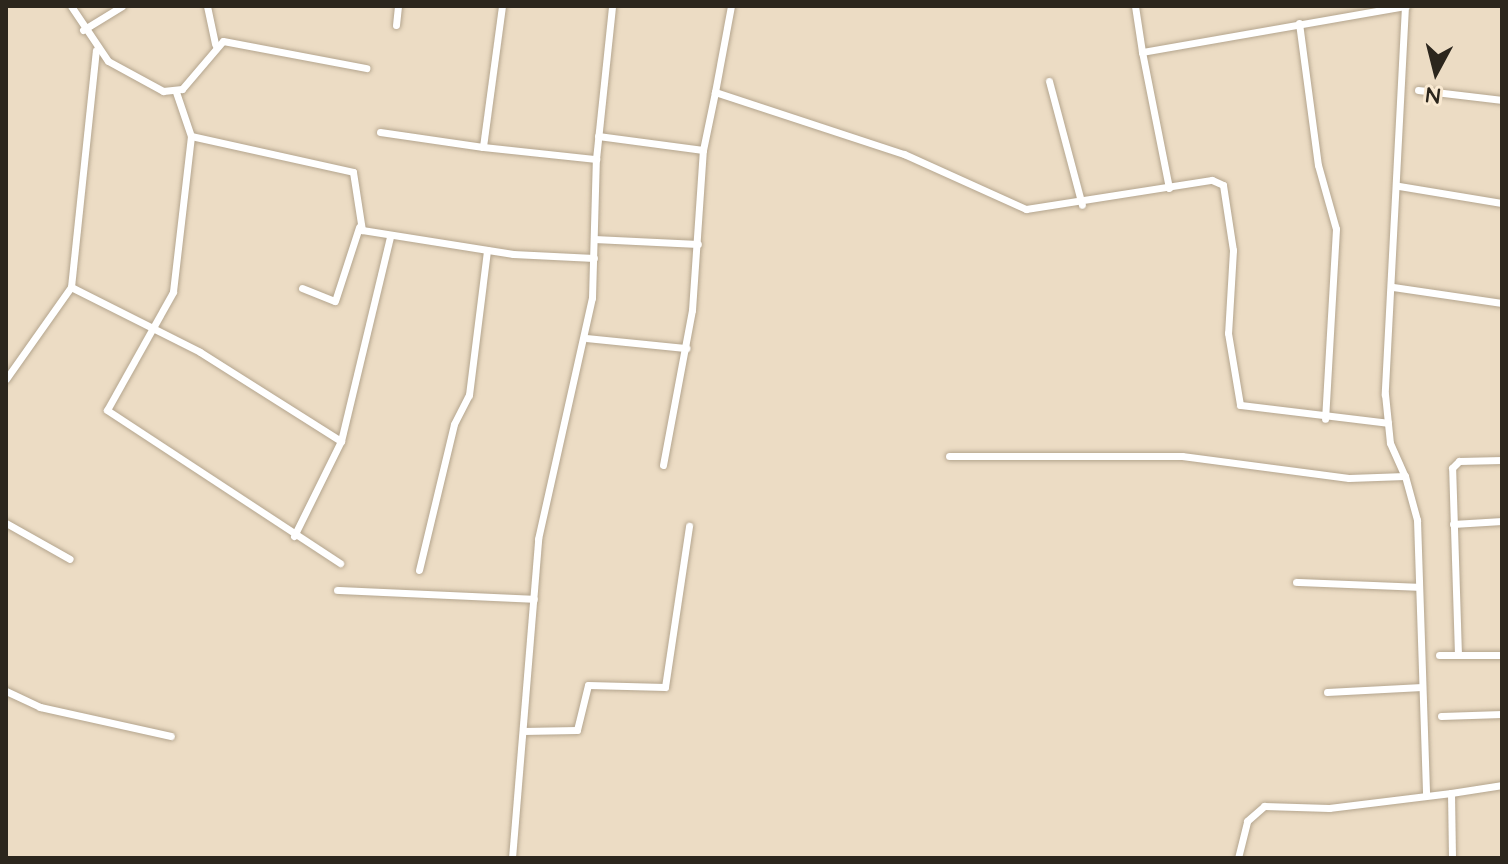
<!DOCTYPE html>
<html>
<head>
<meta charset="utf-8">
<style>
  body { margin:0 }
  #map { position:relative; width:1508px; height:864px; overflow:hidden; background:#ecdcc4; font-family:Quicksand,sans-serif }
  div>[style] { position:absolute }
  .roads { filter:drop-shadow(0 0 2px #b4a58e) drop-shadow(0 0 2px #b4a58e) }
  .street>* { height:7px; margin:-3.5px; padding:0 3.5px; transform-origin:3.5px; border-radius:3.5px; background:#fff }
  span { translate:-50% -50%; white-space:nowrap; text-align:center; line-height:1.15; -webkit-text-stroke:8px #f9e9d1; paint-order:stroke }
  .frame { position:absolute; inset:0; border:8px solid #2c261d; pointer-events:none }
  .north { position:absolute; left:1396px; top:32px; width:80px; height:80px; -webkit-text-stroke:6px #f9e9d1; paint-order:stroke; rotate:187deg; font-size:22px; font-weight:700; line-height:32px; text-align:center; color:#2c261d }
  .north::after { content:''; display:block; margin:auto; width:28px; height:36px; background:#2c261d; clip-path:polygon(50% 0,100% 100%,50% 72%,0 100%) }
</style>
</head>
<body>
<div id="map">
  <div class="roads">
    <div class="street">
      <div style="left:71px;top:6px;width:66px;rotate:56.1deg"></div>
      <div style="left:108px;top:61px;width:63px;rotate:28.6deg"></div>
      <div style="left:163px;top:91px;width:19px;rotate:-6deg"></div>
      <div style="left:182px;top:89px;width:63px;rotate:-49.5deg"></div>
      <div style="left:223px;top:41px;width:146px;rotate:10.7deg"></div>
      <div style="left:207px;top:6px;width:39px;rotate:78deg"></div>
      <div style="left:502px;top:6px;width:142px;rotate:97.7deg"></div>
      <div style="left:483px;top:147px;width:114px;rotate:6.1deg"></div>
      <div style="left:1135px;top:6px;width:47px;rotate:81.3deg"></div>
      <div style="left:1405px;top:6px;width:389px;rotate:93deg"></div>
      <div style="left:1385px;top:394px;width:49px;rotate:84.2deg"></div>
      <div style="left:1390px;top:443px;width:36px;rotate:66deg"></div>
      <div style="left:1299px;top:23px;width:143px;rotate:82.4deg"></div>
      <div style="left:1318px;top:165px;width:66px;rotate:74.3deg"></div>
      <div style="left:1336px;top:229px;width:190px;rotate:93.3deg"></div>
      <div style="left:396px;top:25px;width:19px;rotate:-84deg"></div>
      <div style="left:83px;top:30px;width:46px;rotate:-31.6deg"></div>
      <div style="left:1049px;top:81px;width:128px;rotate:75.1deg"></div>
      <div style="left:1418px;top:90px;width:85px;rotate:6.8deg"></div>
      <div style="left:176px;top:92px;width:46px;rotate:71.2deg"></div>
      <div style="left:191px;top:136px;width:157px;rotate:96.6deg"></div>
      <div style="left:173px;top:292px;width:135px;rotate:119.2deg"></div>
      <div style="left:107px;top:410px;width:279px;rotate:33.3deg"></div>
      <div style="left:715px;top:92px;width:87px;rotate:-79.5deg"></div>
      <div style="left:380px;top:132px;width:104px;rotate:8.3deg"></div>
      <div style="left:191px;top:136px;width:166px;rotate:12.5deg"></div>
      <div style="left:353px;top:172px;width:59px;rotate:81.2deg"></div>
      <div style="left:362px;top:230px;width:153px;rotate:9deg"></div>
      <div style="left:513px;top:254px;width:81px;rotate:2.8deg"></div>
      <div style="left:598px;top:136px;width:106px;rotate:7.6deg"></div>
      <div style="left:1399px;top:186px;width:104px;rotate:9.4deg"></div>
      <div style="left:1169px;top:188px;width:139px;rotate:-101.2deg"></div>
      <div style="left:1142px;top:52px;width:268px;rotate:-9.9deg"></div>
      <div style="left:594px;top:239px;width:104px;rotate:2.8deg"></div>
      <div style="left:71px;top:287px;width:238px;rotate:-84deg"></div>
      <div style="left:1393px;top:287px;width:110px;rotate:8.4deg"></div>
      <div style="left:302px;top:288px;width:35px;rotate:22deg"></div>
      <div style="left:335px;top:301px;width:78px;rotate:-72deg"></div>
      <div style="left:587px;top:338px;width:100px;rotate:5.8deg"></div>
      <div style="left:6px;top:379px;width:113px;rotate:-54.8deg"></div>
      <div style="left:71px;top:287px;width:144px;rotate:26.7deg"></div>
      <div style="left:200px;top:352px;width:167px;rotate:32.3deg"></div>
      <div style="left:949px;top:456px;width:233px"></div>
      <div style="left:1182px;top:456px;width:168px;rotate:7.5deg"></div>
      <div style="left:1349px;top:478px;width:56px;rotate:-2deg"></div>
      <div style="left:1405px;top:476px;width:46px;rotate:74.7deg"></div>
      <div style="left:1417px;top:520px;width:274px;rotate:88.1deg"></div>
      <div style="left:663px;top:465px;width:158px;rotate:-79.4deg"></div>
      <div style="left:692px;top:310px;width:160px;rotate:-86.1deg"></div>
      <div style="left:703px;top:150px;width:59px;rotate:-78.3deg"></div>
      <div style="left:715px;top:92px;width:199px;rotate:18.2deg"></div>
      <div style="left:904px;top:154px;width:134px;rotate:24.3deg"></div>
      <div style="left:1026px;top:209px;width:188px;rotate:-8.9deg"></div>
      <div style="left:1212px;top:180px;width:12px;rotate:24deg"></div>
      <div style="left:1223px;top:185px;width:66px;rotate:81.3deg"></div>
      <div style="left:1233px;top:250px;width:83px;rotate:93.4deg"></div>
      <div style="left:1228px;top:333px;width:73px;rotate:80.5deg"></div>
      <div style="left:1240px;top:405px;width:149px;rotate:6.9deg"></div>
      <div style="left:6px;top:523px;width:73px;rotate:29.4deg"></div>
      <div style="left:1453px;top:524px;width:49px;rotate:-3.5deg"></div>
      <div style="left:294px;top:536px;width:106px;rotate:-63.7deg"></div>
      <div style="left:341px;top:441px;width:210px;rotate:-76.5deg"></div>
      <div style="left:419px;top:570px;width:150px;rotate:-76.5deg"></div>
      <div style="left:454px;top:424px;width:33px;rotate:-63deg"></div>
      <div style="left:469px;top:395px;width:146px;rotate:-82.9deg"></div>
      <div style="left:1296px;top:582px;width:123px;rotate:2.3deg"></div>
      <div style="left:337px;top:590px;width:197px;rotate:2.6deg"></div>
      <div style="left:1439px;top:655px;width:63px"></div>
      <div style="left:1458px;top:655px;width:187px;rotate:-91.8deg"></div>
      <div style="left:1452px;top:468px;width:10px;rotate:-45deg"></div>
      <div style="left:1459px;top:461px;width:43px;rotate:-1.3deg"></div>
      <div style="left:6px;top:691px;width:38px;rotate:25deg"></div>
      <div style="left:40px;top:707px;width:134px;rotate:12.5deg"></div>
      <div style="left:1327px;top:692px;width:95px;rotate:-3deg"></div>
      <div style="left:1441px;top:716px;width:61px;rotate:-1.9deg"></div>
      <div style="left:523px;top:731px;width:54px;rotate:-1.1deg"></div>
      <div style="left:577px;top:730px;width:46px;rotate:-76.3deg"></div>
      <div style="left:588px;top:685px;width:77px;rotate:1.5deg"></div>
      <div style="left:665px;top:687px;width:163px;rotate:-81.5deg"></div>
      <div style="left:1451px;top:793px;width:52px;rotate:-8.9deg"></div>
      <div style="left:512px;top:858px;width:320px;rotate:-85.3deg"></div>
      <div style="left:538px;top:539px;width:247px;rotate:-77.4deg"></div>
      <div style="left:592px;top:298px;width:139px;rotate:-88.4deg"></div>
      <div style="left:596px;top:159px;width:154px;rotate:-84deg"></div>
      <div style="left:1238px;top:858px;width:38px;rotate:-76deg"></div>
      <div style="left:1247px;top:821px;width:23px;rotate:-41deg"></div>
      <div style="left:1264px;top:806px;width:65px;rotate:1.8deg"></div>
      <div style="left:1329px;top:808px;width:123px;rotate:-7deg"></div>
      <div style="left:1451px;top:793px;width:65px;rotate:89.1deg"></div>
    </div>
  </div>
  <div class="frame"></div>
  <div class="north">N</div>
</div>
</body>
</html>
